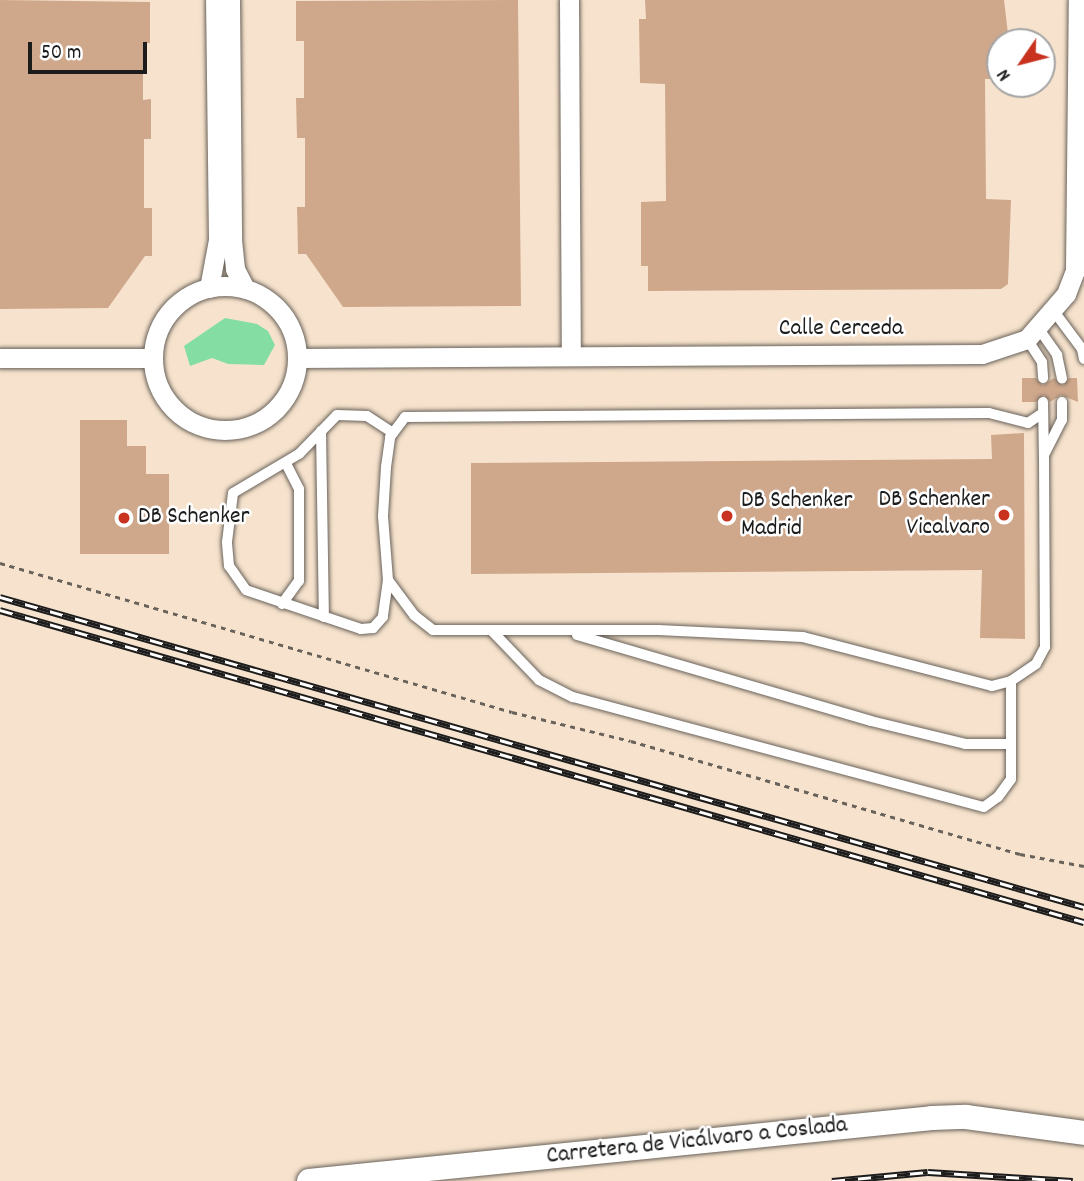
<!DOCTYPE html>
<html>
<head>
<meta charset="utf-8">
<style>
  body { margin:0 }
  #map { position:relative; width:1084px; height:1181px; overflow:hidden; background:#f7e3cd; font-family:Dekko,sans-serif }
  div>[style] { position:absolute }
  .green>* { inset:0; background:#84dea4 }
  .building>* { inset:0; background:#cfa88c }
  .path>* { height:2.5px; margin-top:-1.25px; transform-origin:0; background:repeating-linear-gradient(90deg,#69625a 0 5px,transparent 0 10px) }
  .roads { filter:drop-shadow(0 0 2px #69625a) drop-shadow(0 0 2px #69625a) }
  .service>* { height:10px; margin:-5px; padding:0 5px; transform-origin:5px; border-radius:5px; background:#fff }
  .minor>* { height:19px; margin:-9.5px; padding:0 9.5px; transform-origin:9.5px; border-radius:9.5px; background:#fff }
  .minor>.ring { margin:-9.5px; padding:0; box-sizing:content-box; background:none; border:19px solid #fff; border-radius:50% }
  .tertiary>* { height:24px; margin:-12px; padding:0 12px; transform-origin:12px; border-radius:12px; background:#fff }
  .rail>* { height:7px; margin-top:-3.5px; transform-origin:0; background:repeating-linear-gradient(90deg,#fff 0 13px,#1c1c1c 0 26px); box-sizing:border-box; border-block:2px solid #1c1c1c }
  .dots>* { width:19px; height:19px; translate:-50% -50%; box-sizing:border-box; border:4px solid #fff; border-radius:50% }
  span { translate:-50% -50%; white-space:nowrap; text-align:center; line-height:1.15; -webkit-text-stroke:5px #fff; paint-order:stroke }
  .street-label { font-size:24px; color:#1c1c1c }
  .poi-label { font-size:24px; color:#1c1c1c }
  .right { translate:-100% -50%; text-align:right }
  .left { translate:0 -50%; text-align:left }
  .north { position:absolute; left:986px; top:28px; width:70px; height:70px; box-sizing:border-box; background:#fff; border:2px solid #a4a4a4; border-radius:50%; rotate:235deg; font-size:19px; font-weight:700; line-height:28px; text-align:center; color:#1c1c1c }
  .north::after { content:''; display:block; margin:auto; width:24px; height:32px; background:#c8321e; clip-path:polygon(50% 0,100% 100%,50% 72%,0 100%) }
  .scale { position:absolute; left:28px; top:42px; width:119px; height:32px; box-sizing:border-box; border:4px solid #1c1c1c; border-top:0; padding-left:9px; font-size:21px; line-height:24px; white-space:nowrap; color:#1c1c1c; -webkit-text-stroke:5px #fff; paint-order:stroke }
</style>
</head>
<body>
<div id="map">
  <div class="green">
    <div style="clip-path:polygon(225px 318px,257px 324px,268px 331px,275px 345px,264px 365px,228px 364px,212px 358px,190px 366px,184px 346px)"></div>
  </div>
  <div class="building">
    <div style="clip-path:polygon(0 0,150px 2px,150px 43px,143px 43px,143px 100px,151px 99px,151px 139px,144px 139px,144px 208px,152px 208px,152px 256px,145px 256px,108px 308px,0 309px)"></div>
    <div style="clip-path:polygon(518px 0,521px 306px,343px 307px,306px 254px,298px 254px,297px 207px,305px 207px,305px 138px,297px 138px,296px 98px,304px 98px,304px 41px,296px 41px,296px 1px)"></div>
    <div style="clip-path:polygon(645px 0,1004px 0,1009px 42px,1000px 42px,1000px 79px,985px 79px,986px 199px,1011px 200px,1008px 284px,1001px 289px,648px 291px,648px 266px,641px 266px,641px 202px,666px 201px,665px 84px,640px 83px,639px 19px,646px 19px)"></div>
    <div style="clip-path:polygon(1022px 378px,1036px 378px,1043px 385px,1054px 378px,1063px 385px,1069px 378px,1077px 378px,1078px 402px,1061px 395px,1050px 402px,1044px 395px,1036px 402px,1022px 402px)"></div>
    <div style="clip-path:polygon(80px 420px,127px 420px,127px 446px,146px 446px,146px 474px,169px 474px,169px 554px,80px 554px)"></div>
    <div style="clip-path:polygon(1024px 433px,1025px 639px,980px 638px,982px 570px,471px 574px,471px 463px,992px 459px,991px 435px)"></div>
  </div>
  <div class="path">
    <div style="left:0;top:563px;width:533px;rotate:16.23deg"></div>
    <div style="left:512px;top:712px;width:122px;rotate:13.7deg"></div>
    <div style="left:631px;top:741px;width:405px;rotate:16.2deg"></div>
    <div style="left:1020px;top:854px;width:65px;rotate:10.6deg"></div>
  </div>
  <div class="roads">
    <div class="service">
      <div style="left:1053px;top:310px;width:49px;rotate:53.4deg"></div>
      <div style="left:1082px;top:349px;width:10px;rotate:79deg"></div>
      <div style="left:1039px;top:329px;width:32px;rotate:55deg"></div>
      <div style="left:1057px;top:355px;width:24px;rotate:78deg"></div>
      <div style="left:1027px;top:339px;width:27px;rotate:57deg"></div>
      <div style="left:1042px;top:362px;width:16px;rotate:86deg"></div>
      <div style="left:1043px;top:402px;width:55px;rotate:89deg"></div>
      <div style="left:1044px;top:457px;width:190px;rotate:89.7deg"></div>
      <div style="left:1045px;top:647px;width:19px;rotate:118deg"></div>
      <div style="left:1036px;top:664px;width:30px;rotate:146deg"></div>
      <div style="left:1011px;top:681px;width:20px;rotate:165deg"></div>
      <div style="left:992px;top:686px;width:195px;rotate:-165.5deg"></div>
      <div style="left:803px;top:637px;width:145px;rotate:-177.2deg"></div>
      <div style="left:658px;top:630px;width:225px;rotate:180deg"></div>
      <div style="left:433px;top:630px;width:24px;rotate:-142deg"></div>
      <div style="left:414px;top:615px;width:44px;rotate:-126.6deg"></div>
      <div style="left:388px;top:580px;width:64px;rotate:-94.5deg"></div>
      <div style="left:383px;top:516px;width:49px;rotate:-86.5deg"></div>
      <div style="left:386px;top:467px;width:30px;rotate:-82deg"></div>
      <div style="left:390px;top:437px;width:25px;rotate:-53deg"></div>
      <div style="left:405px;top:417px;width:584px;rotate:-0.39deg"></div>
      <div style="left:989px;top:413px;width:40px;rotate:14.4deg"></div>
      <div style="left:1028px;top:423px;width:18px;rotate:-34deg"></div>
      <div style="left:321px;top:431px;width:186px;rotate:89.1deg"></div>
      <div style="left:1045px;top:453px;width:37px;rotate:-63deg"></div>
      <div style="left:1062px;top:420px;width:18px;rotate:-90deg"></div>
      <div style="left:388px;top:580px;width:37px;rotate:98deg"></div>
      <div style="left:383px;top:617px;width:15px;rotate:132deg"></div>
      <div style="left:373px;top:628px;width:12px;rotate:175deg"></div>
      <div style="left:361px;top:629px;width:121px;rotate:-161.3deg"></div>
      <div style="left:246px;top:590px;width:29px;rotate:-125deg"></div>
      <div style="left:229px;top:566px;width:24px;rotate:-95deg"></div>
      <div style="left:227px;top:542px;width:49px;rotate:-83deg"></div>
      <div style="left:233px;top:493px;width:77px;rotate:-30.6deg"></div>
      <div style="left:299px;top:454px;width:54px;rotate:-45.7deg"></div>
      <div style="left:337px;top:415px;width:30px;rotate:2deg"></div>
      <div style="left:367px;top:416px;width:31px;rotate:33deg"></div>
      <div style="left:282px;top:604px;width:29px;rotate:-54deg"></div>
      <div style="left:299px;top:581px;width:92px;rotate:-90deg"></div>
      <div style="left:299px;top:489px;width:28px;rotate:-117deg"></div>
      <div style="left:493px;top:632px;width:66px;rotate:46.2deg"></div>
      <div style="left:539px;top:680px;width:38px;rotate:27deg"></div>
      <div style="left:573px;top:697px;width:425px;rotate:15deg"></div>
      <div style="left:984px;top:807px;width:17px;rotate:-36deg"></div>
      <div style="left:998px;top:797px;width:22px;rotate:-54deg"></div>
      <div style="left:1011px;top:779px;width:98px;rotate:-90deg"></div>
      <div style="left:577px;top:635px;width:306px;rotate:16.3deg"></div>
      <div style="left:871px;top:721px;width:97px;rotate:13.7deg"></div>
      <div style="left:965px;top:744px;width:46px"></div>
    </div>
    <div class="minor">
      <div style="left:230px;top:0;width:240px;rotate:89.5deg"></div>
      <div style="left:232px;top:240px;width:29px;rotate:84deg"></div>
      <div style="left:235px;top:269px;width:22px;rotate:63deg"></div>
      <div style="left:569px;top:0;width:355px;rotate:89.7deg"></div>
      <div class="ring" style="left:153px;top:286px;width:125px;height:125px"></div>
      <div style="left:209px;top:288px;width:49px;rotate:-79.4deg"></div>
      <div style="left:218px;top:240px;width:240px;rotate:-90.7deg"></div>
      <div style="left:0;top:358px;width:153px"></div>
      <div style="left:297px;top:358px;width:685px;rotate:-0.33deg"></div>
      <div style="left:982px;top:354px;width:47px;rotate:-18.4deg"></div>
      <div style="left:1027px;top:339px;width:60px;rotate:-49.1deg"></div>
      <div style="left:1066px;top:294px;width:25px;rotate:-69deg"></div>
      <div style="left:1075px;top:271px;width:271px;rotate:-89.4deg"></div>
    </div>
    <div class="tertiary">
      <div style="left:309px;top:1181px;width:626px;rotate:-5.77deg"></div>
      <div style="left:932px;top:1118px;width:34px;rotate:-2deg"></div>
      <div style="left:966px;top:1117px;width:119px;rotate:7.7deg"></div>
    </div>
  </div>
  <div class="rail">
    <div style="left:0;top:597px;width:1127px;rotate:15.96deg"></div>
    <div style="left:0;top:610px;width:1128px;rotate:16.06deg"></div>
    <div style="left:832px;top:1181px;width:96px;rotate:-5.4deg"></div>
    <div style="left:928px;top:1172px;width:145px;rotate:3.6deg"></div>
  </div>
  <div class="dots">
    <div style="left:1004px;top:515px;background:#c8321e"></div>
    <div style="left:727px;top:516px;background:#c8321e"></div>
    <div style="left:124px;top:518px;background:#c8321e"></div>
  </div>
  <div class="street-label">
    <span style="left:841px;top:330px">Calle Cerceda</span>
    <span style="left:697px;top:1142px;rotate:-6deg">Carretera de Vicálvaro a Coslada</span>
  </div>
  <div class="poi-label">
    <span class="right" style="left:990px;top:515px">DB Schenker<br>Vicalvaro</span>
    <span class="left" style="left:741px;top:516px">DB Schenker<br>Madrid</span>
    <span class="left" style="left:138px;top:518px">DB Schenker</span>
  </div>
  <div class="north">N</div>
  <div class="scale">50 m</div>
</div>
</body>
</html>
